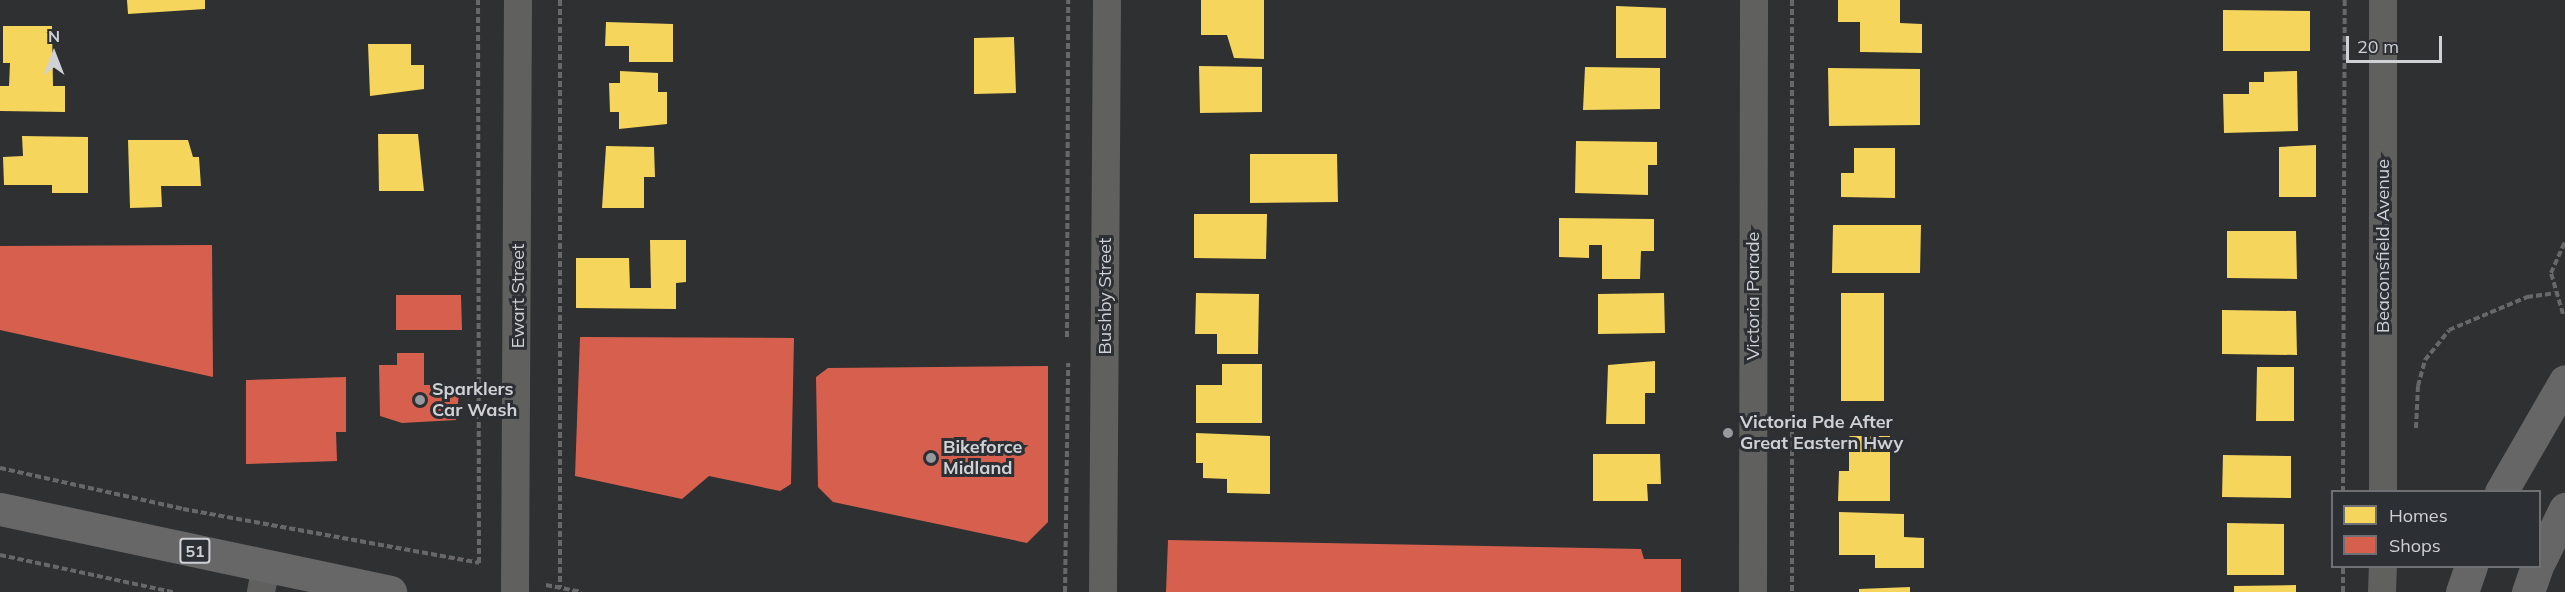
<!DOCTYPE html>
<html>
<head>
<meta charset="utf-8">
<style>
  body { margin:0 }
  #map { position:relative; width:2565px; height:592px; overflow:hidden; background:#2e3032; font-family:Mulish,sans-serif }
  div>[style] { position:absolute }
  .homes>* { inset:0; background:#f6d55c }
  .shops>* { inset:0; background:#d6604d }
  .path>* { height:4px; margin-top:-2px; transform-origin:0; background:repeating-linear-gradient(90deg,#696869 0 6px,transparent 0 9px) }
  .minor>* { height:28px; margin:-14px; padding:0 14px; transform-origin:14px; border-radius:14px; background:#60605f }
  .trunk>* { height:33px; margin:-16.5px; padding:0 16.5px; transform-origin:16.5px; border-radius:16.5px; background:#686767 }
  .motorway>* { height:33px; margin:-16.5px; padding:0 16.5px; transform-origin:16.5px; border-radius:16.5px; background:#656665 }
  .dots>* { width:16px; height:16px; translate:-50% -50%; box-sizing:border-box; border:3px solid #2c2f34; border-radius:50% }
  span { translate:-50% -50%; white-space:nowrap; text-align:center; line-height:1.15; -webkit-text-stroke:6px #2c2f34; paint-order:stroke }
  .shield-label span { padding:2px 4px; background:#2c2f34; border:2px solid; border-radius:4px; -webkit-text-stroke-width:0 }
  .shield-label { font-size:16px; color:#d0d1d5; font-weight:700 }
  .street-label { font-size:18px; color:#d0d1d5 }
  .poi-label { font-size:18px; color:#d0d1d5; font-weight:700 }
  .left { translate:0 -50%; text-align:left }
  .legend { position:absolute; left:2331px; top:490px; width:210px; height:78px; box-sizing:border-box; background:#2c2f34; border:2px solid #6e7074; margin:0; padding:8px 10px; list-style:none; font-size:18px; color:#d0d1d5 }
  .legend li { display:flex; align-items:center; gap:12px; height:30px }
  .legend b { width:30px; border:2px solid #6e7074 }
  .north { position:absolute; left:24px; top:24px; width:60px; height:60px; -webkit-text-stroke:4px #2c2f34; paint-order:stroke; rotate:0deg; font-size:16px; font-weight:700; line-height:24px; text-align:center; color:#d0d1d5 }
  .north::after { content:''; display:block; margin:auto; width:21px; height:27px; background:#d0d1d5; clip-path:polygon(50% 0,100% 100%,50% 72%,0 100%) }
  .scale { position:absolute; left:2346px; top:36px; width:96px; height:27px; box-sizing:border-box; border:3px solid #d0d1d5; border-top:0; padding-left:8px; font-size:18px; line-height:21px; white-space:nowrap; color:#d0d1d5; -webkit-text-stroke:4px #2c2f34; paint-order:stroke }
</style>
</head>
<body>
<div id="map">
  <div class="homes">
    <div style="clip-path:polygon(127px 0,205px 0,205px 9px,128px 14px)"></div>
    <div style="clip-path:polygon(1201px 0,1264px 0,1264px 59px,1234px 58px,1227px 35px,1201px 35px)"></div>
    <div style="clip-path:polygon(1838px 0,1900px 0,1900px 23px,1922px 24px,1922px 53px,1860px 52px,1860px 22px,1838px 22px)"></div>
    <div style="clip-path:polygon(1616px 6px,1666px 8px,1666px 58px,1616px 58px)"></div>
    <div style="clip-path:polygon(2223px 10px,2310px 11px,2310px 51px,2223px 51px)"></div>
    <div style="clip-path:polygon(606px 22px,673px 24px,673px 62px,629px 62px,629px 46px,605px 46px)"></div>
    <div style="clip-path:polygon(3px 26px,52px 26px,53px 86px,65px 86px,65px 112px,0 111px,0 86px,9px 86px,10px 63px,3px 63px)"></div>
    <div style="clip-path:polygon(1014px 37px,1016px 93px,974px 94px,974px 38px)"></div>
    <div style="clip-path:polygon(368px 44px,411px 44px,411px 65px,424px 65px,424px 89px,370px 96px)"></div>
    <div style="clip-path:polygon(1199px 66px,1262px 67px,1262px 112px,1200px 113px)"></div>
    <div style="clip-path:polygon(1585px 67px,1660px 68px,1660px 109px,1583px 110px)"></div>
    <div style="clip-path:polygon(1828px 68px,1920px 69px,1920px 125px,1829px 126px)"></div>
    <div style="clip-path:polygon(620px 71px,658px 73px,658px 92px,667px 92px,667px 124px,619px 129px,619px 112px,610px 112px,609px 83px,620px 83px)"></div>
    <div style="clip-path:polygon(2297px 71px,2298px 131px,2224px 133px,2223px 94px,2249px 94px,2249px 82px,2264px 82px,2264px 72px)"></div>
    <div style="clip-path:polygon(378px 134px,418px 134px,424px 191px,379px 191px)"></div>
    <div style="clip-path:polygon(22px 136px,88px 137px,88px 193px,52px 193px,52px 185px,4px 185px,3px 157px,23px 156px)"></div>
    <div style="clip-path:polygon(128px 140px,188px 140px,193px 157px,199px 157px,201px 186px,161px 186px,162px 207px,130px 208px)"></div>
    <div style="clip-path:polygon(1576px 141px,1657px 142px,1657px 165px,1648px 165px,1648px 195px,1575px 193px)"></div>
    <div style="clip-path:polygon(2316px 145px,2316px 197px,2279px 197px,2279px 147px)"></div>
    <div style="clip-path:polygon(606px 146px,654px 147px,655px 177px,644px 177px,644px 208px,602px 208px)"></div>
    <div style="clip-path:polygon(1854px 148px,1895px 148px,1895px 198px,1841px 197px,1841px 173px,1854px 173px)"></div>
    <div style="clip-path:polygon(1250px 154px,1337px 154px,1338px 202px,1250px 203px)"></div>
    <div style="clip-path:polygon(1194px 214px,1267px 214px,1266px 259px,1194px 258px)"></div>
    <div style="clip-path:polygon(1559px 218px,1654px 219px,1654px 251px,1641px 251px,1640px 279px,1602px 279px,1602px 245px,1589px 245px,1589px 258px,1559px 257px)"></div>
    <div style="clip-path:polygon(1833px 225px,1921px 225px,1920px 273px,1832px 273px)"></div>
    <div style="clip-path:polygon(2227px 231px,2296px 231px,2297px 279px,2227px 278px)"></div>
    <div style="clip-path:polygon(650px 240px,686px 240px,686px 282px,676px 283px,676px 309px,576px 308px,576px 258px,629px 258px,630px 288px,651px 288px)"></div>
    <div style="clip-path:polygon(1196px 293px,1259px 294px,1258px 354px,1217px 354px,1217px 334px,1195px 334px)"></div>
    <div style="clip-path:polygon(1664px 293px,1665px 333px,1598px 334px,1598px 294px)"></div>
    <div style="clip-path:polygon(1841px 293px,1884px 293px,1884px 401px,1841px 401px)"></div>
    <div style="clip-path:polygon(2222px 310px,2296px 311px,2297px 355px,2222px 354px)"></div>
    <div style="clip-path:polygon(1655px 361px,1655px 393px,1645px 393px,1645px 424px,1606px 424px,1608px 365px)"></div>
    <div style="clip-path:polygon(1222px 364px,1262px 364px,1262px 423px,1196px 423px,1196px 385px,1222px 385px)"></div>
    <div style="clip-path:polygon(2257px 367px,2294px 367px,2294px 421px,2256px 421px)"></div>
    <div style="clip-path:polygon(1196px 433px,1270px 436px,1270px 494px,1227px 493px,1227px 479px,1203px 478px,1203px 463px,1196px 463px)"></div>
    <div style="clip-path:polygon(1849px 436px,1890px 436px,1890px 501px,1838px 501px,1839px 471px,1849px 471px)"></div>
    <div style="clip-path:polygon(1593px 454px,1660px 454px,1661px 484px,1647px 484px,1648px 501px,1593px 501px)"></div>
    <div style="clip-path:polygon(2223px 455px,2291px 456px,2291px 498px,2222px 497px)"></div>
    <div style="clip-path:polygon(1839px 512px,1904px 514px,1904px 537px,1924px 538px,1924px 568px,1875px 568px,1875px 555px,1839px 555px)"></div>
    <div style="clip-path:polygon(2227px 523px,2284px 524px,2284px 575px,2227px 575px)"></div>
    <div style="clip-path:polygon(2296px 585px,2296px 592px,2234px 592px,2234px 586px)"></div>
    <div style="clip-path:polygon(1910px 587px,1910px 592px,1859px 592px,1859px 589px)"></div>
  </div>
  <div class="shops">
    <div style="clip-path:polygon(212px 245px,213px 377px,0 330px,0 246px)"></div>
    <div style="clip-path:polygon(396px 295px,461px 295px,462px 330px,396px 330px)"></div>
    <div style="clip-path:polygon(580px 337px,794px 338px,791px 484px,780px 491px,709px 476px,682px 499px,575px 476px)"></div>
    <div style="clip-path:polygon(397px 353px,424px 353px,424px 385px,460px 385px,456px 420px,402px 423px,380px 416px,379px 365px,397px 365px)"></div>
    <div style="clip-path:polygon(1048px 366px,1048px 522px,1027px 543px,833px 502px,818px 487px,816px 377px,828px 368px)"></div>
    <div style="clip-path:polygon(346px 377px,346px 432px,336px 432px,337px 461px,246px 464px,246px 380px)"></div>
    <div style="clip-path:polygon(1168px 540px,1641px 549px,1644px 559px,1681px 559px,1681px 592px,1166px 592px)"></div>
  </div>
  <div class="path">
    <div style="left:560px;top:0;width:587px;rotate:90deg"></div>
    <div style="left:1792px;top:0;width:592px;rotate:90deg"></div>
    <div style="left:2563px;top:314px;width:43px;rotate:-106.3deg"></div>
    <div style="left:2551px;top:273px;width:35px;rotate:-66deg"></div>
    <div style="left:1067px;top:337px;width:337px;rotate:-89.8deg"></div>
    <div style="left:2416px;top:428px;width:42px;rotate:-87.3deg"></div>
    <div style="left:2418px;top:386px;width:27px;rotate:-75deg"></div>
    <div style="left:2425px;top:360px;width:38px;rotate:-51deg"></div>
    <div style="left:2449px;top:330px;width:85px;rotate:-22.9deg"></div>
    <div style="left:2527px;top:297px;width:27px;rotate:-8deg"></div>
    <div style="left:0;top:468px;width:188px;rotate:12.6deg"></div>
    <div style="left:183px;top:509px;width:301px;rotate:10.3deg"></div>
    <div style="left:479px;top:563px;width:563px;rotate:-90.1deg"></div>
    <div style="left:2343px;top:492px;width:492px;rotate:-89.8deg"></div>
    <div style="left:0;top:555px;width:177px;rotate:12.1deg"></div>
    <div style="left:546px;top:585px;width:36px;rotate:11deg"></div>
    <div style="left:1065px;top:592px;width:229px;rotate:-89.2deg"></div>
    <div style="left:2343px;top:592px;width:26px;rotate:-90deg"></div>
  </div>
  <div class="minor">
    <div style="left:2383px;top:492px;width:492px;rotate:-90deg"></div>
    <div style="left:261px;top:592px;width:26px;rotate:-79deg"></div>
    <div style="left:515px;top:592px;width:592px;rotate:-89.71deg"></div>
    <div style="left:1103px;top:592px;width:592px;rotate:-89.61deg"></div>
    <div style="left:1753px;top:592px;width:592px;rotate:-89.9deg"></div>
    <div style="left:2382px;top:592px;width:26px;rotate:-88deg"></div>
  </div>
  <div class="trunk">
    <div style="left:0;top:509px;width:399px;rotate:12deg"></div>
  </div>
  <div class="motorway">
    <div style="left:2501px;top:492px;width:128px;rotate:-60deg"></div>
    <div style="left:2540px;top:560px;width:57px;rotate:-63.9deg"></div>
    <div style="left:2462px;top:592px;width:28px;rotate:-71deg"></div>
    <div style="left:2528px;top:592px;width:28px;rotate:-71deg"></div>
  </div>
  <div class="dots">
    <div style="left:420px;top:400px;background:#97999c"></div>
    <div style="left:1728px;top:433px;background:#97999c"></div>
    <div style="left:931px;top:458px;background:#97999c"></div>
  </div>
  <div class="shield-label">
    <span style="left:195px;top:551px">51</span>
  </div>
  <div class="street-label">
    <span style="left:2383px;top:246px;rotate:-90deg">Beaconsfield Avenue</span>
    <span style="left:518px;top:296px;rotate:-90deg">Ewart Street</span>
    <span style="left:1105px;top:296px;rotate:-90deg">Bushby Street</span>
    <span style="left:1753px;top:296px;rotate:-90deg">Victoria Parade</span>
  </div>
  <div class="poi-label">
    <span class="left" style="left:432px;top:400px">Sparklers<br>Car Wash</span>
    <span class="left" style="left:1740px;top:433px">Victoria Pde After<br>Great Eastern Hwy</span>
    <span class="left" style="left:943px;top:458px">Bikeforce<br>Midland</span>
  </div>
  <ul class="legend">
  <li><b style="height:16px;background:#f6d55c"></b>Homes</li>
  <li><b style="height:16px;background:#d6604d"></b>Shops</li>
  </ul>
  <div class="north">N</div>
  <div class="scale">20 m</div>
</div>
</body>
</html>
